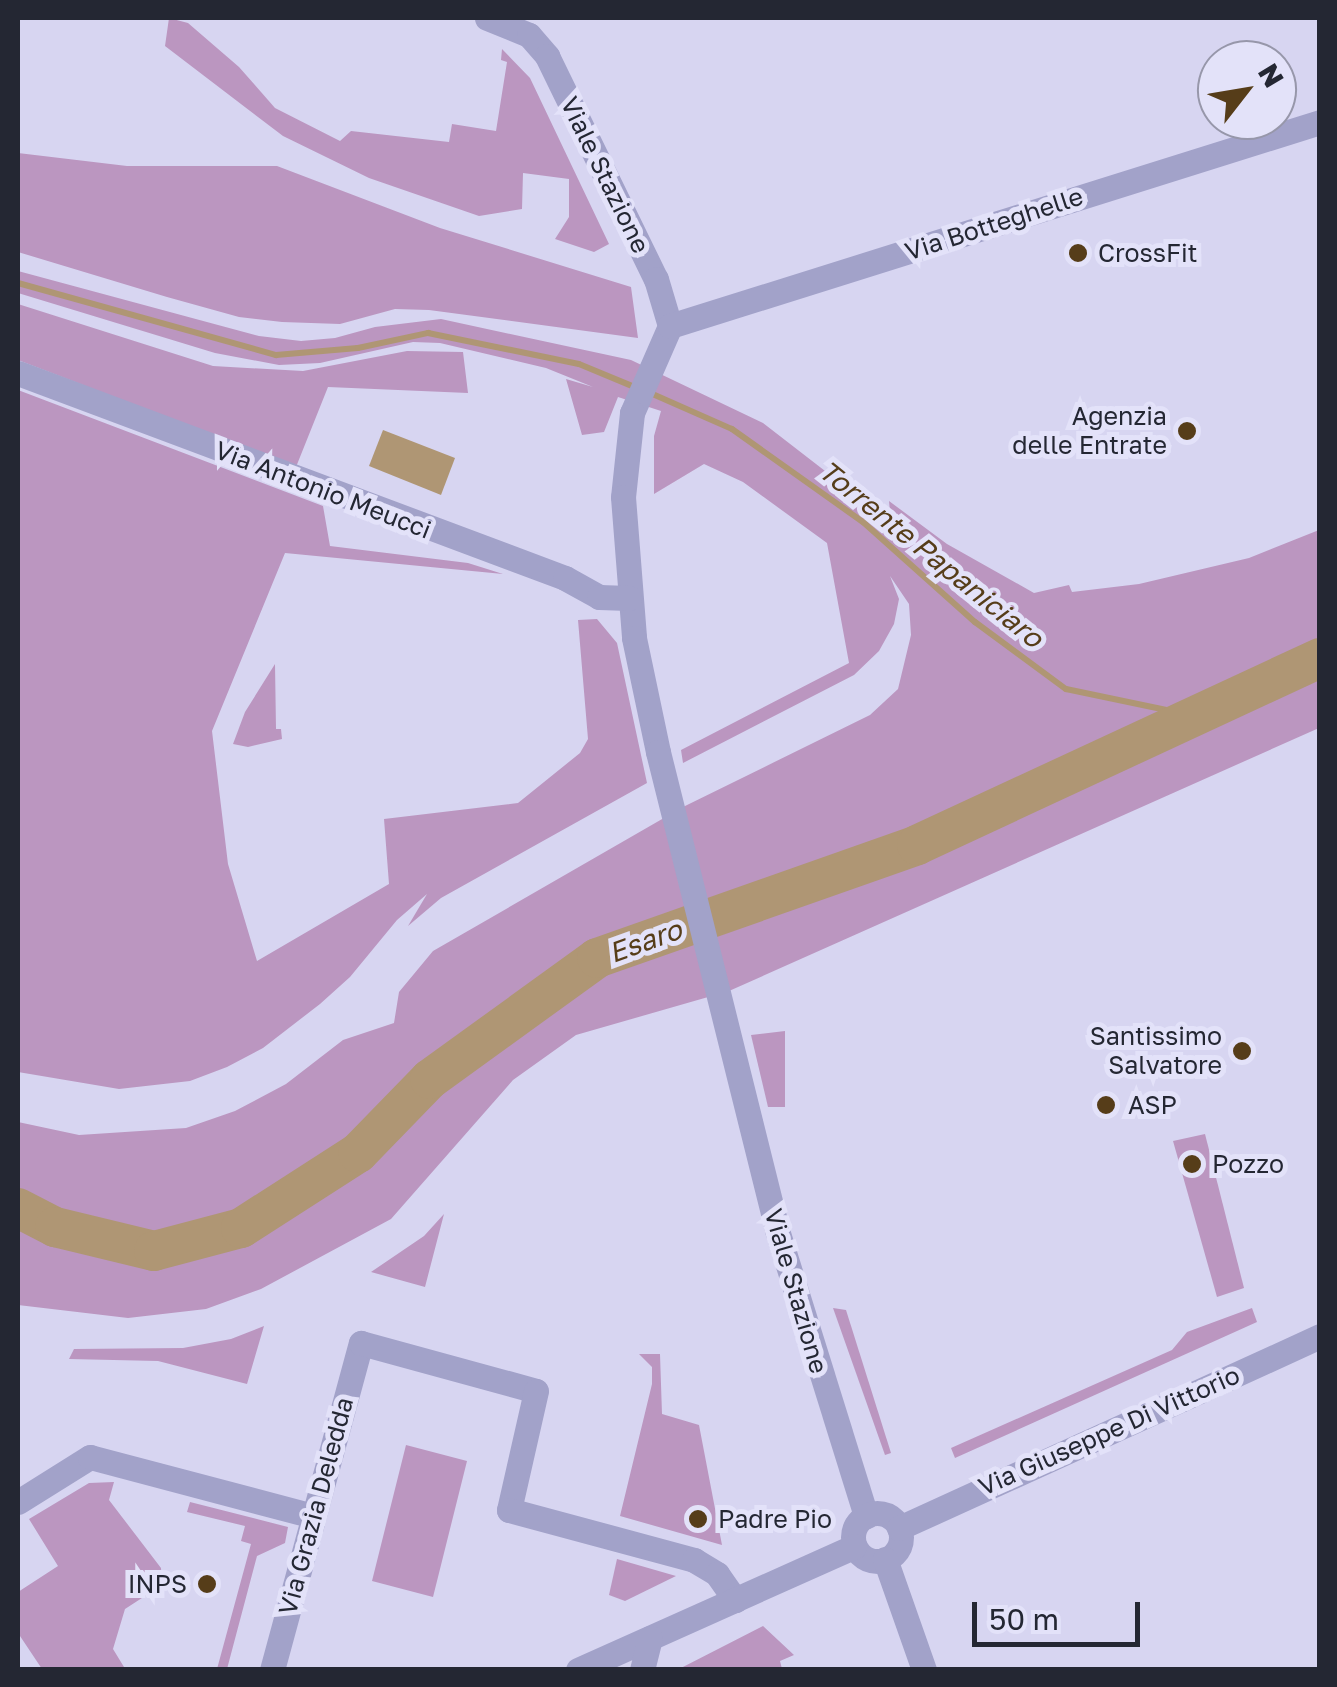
<!DOCTYPE html>
<html>
<head>
<meta charset="utf-8">
<style>
  body { margin:0 }
  #map { position:relative; width:1337px; height:1687px; overflow:hidden; background:#d7d5f1; font-family:"Golos Text",sans-serif }
  div>[style] { position:absolute }
  .green>* { inset:0; background:#bb96c0 }
  .water>* { inset:0; background:#af9674 }
  .stream>* { height:6px; margin:-3px; padding:0 3px; transform-origin:3px; border-radius:3px; background:#af9674 }
  .river>* { height:40px; margin:-20px; padding:0 20px; transform-origin:20px; border-radius:20px; background:#af9674 }
  .minor>* { height:25px; margin:-12.5px; padding:0 12.5px; transform-origin:12.5px; border-radius:12.5px; background:#a2a2c9 }
  .minor>.ring { margin:-12.5px; padding:0; box-sizing:content-box; background:none; border:25px solid #a2a2c9; border-radius:50% }
  .dots>* { width:28px; height:28px; translate:-50% -50%; box-sizing:border-box; border:5px solid #e3e2f9; border-radius:50% }
  span { translate:-50% -50%; white-space:nowrap; text-align:center; line-height:1.15; -webkit-text-stroke:10px #e3e2f9; paint-order:stroke }
  .street-label { font-size:25px; color:#242733 }
  .poi-label { font-size:25px; color:#242733 }
  .left { translate:0 -50%; text-align:left }
  .right { translate:-100% -50%; text-align:right }
  .water-label { font-size:28px; color:#563d19; font-style:italic }
  .frame { position:absolute; inset:0; border:20px solid #242733; pointer-events:none }
  .north { position:absolute; left:1197px; top:40px; width:100px; height:100px; box-sizing:border-box; background:#e3e2f9; border:2px solid #9797aa; border-radius:50%; rotate:59deg; font-size:28px; font-weight:700; line-height:40px; text-align:center; color:#242733 }
  .north::after { content:''; display:block; margin:auto; width:35px; height:45px; background:#563d19; clip-path:polygon(50% 0,100% 100%,50% 72%,0 100%) }
  .scale { position:absolute; left:972px; top:1602px; width:168px; height:45px; box-sizing:border-box; border:5px solid #242733; border-top:0; padding-left:12px; font-size:30px; line-height:35px; white-space:nowrap; color:#242733; -webkit-text-stroke:8px #e3e2f9; paint-order:stroke }
</style>
</head>
<body>
<div id="map">
  <div class="green">
    <div style="clip-path:polygon(169px 18px,188px 23px,239px 67px,275px 108px,340px 141px,351px 131px,449px 142px,452px 124px,496px 131px,507px 62px,501px 60px,502px 49px,530px 78px,609px 244px,594px 252px,555px 239px,569px 217px,569px 179px,523px 173px,522px 209px,479px 216px,369px 178px,283px 136px,165px 46px)"></div>
    <div style="clip-path:polygon(18px 153px,127px 166px,277px 166px,440px 228px,631px 287px,638px 338px,429px 310px,395px 309px,340px 324px,282px 322px,239px 317px,167px 297px,18px 252px)"></div>
    <div style="clip-path:polygon(18px 271px,259px 336px,301px 341px,335px 338px,375px 327px,441px 319px,631px 360px,763px 423px,891px 522px,889px 501px,947px 544px,1034px 593px,1069px 585px,1072px 592px,1139px 584px,1249px 558px,1319px 530px,1319px 728px,729px 991px,576px 1035px,513px 1080px,391px 1219px,261px 1289px,206px 1309px,128px 1318px,18px 1305px,18px 1122px,79px 1135px,186px 1128px,235px 1111px,286px 1084px,343px 1040px,394px 1023px,399px 992px,433px 951px,683px 807px,870px 715px,898px 689px,911px 635px,909px 604px,890px 576px,899px 599px,894px 624px,879px 651px,854px 675px,683px 763px,681px 750px,849px 663px,827px 543px,743px 482px,704px 464px,654px 494px,654px 436px,661px 411px,618px 397px,604px 432px,582px 435px,566px 379px,593px 387px,546px 368px,440px 343px,413px 342px,320px 363px,279px 365px,215px 353px,18px 293px)"></div>
    <div style="clip-path:polygon(18px 304px,213px 366px,303px 371px,407px 351px,463px 352px,468px 393px,328px 387px,296px 467px,18px 360px)"></div>
    <div style="clip-path:polygon(18px 390px,323px 506px,330px 546px,468px 563px,503px 574px,285px 553px,212px 731px,228px 864px,257px 961px,389px 884px,384px 819px,518px 803px,580px 753px,588px 739px,578px 620px,597px 619px,617px 643px,647px 783px,441px 898px,408px 926px,427px 894px,397px 920px,350px 977px,320px 1004px,263px 1048px,227px 1067px,190px 1081px,119px 1089px,18px 1072px)"></div>
    <div style="clip-path:polygon(275px 664px,276px 729px,281px 729px,282px 739px,248px 747px,233px 744px,245px 712px)"></div>
    <div style="clip-path:polygon(785px 1031px,785px 1107px,768px 1107px,751px 1035px)"></div>
    <div style="clip-path:polygon(1205px 1134px,1244px 1288px,1217px 1297px,1173px 1141px)"></div>
    <div style="clip-path:polygon(444px 1214px,425px 1287px,371px 1272px,424px 1236px)"></div>
    <div style="clip-path:polygon(833px 1308px,846px 1310px,891px 1453px,885px 1455px)"></div>
    <div style="clip-path:polygon(1252px 1308px,1257px 1322px,955px 1458px,951px 1448px,1172px 1350px,1187px 1332px)"></div>
    <div style="clip-path:polygon(264px 1326px,247px 1384px,158px 1361px,69px 1359px,74px 1349px,183px 1348px,231px 1339px)"></div>
    <div style="clip-path:polygon(639px 1354px,660px 1354px,662px 1414px,699px 1425px,722px 1545px,620px 1516px,652px 1384px,652px 1367px)"></div>
    <div style="clip-path:polygon(406px 1445px,467px 1461px,433px 1597px,372px 1581px)"></div>
    <div style="clip-path:polygon(114px 1482px,109px 1500px,161px 1568px,162px 1585px,125px 1609px,113px 1649px,124px 1667px,42px 1669px,18px 1633px,18px 1592px,58px 1566px,29px 1519px,89px 1483px)"></div>
    <div style="clip-path:polygon(190px 1502px,288px 1527px,285px 1543px,257px 1556px,227px 1669px,217px 1669px,251px 1544px,241px 1541px,245px 1526px,187px 1512px)"></div>
    <div style="clip-path:polygon(617px 1559px,676px 1576px,625px 1601px,609px 1595px)"></div>
    <div style="clip-path:polygon(763px 1626px,794px 1655px,780px 1661px,782px 1669px,679px 1669px)"></div>
  </div>
  <div class="water">
    <div style="clip-path:polygon(383px 430px,455px 458px,441px 495px,369px 466px)"></div>
  </div>
  <div class="stream">
    <div style="left:18px;top:283px;width:268px;rotate:15.6deg"></div>
    <div style="left:276px;top:355px;width:82px;rotate:-4.9deg"></div>
    <div style="left:358px;top:348px;width:72px;rotate:-12.1deg"></div>
    <div style="left:428px;top:333px;width:154px;rotate:11.6deg"></div>
    <div style="left:579px;top:364px;width:63px;rotate:22.5deg"></div>
    <div style="left:648px;top:392px;width:92px;rotate:23.8deg"></div>
    <div style="left:732px;top:429px;width:161px;rotate:35.4deg"></div>
    <div style="left:863px;top:522px;width:150px;rotate:41.8deg"></div>
    <div style="left:975px;top:622px;width:113px;rotate:36.4deg"></div>
    <div style="left:1066px;top:689px;width:127px;rotate:11.8deg"></div>
  </div>
  <div class="river">
    <div style="left:18px;top:1208px;width:42px;rotate:27.2deg"></div>
    <div style="left:55px;top:1227px;width:102px;rotate:13.6deg"></div>
    <div style="left:154px;top:1251px;width:90px;rotate:-14.8deg"></div>
    <div style="left:241px;top:1228px;width:139px;rotate:-32.7deg"></div>
    <div style="left:358px;top:1153px;width:103px;rotate:-45.8deg"></div>
    <div style="left:430px;top:1079px;width:206px;rotate:-35.9deg"></div>
    <div style="left:597px;top:958px;width:339px;rotate:-19.4deg"></div>
    <div style="left:917px;top:845px;width:444px;rotate:-24.9deg"></div>
  </div>
  <div class="minor">
    <div style="left:487px;top:18px;width:45px;rotate:22deg"></div>
    <div style="left:529px;top:35px;width:28px;rotate:49deg"></div>
    <div style="left:547px;top:56px;width:248px;rotate:64deg"></div>
    <div style="left:656px;top:279px;width:49px;rotate:73.4deg"></div>
    <div style="left:670px;top:326px;width:95px;rotate:113.6deg"></div>
    <div style="left:632px;top:413px;width:84px;rotate:96.1deg"></div>
    <div style="left:623px;top:497px;width:141px;rotate:85.5deg"></div>
    <div style="left:634px;top:638px;width:116px;rotate:78.1deg"></div>
    <div style="left:658px;top:752px;width:493px;rotate:76deg"></div>
    <div style="left:777px;top:1230px;width:300px;rotate:72.7deg"></div>
    <div style="left:670px;top:326px;width:681px;rotate:-17.42deg"></div>
    <div style="left:18px;top:373px;width:584px;rotate:20.54deg"></div>
    <div style="left:565px;top:578px;width:39px;rotate:29deg"></div>
    <div style="left:599px;top:597px;width:30px;rotate:2deg"></div>
    <div style="left:18px;top:1502px;width:85px;rotate:-32deg"></div>
    <div style="left:90px;top:1457px;width:231px;rotate:14.8deg"></div>
    <div class="ring" style="left:853px;top:1513px;width:23px;height:23px"></div>
    <div style="left:899px;top:1528px;width:463px;rotate:-24.5deg"></div>
    <div style="left:885px;top:1559px;width:118px;rotate:70.6deg"></div>
    <div style="left:272px;top:1670px;width:339px;rotate:-74.8deg"></div>
    <div style="left:361px;top:1343px;width:181px;rotate:15.3deg"></div>
    <div style="left:536px;top:1391px;width:122px;rotate:102.8deg"></div>
    <div style="left:509px;top:1510px;width:192px;rotate:15.1deg"></div>
    <div style="left:694px;top:1560px;width:27px;rotate:31deg"></div>
    <div style="left:717px;top:1574px;width:32px;rotate:55deg"></div>
    <div style="left:578px;top:1670px;width:303px;rotate:-24.1deg"></div>
    <div style="left:642px;top:1670px;width:33px;rotate:-76deg"></div>
  </div>
  <div class="dots">
    <div style="left:1078px;top:253px;background:#563d19"></div>
    <div style="left:1187px;top:431px;background:#563d19"></div>
    <div style="left:1242px;top:1051px;background:#563d19"></div>
    <div style="left:1106px;top:1105px;background:#563d19"></div>
    <div style="left:1192px;top:1164px;background:#563d19"></div>
    <div style="left:698px;top:1519px;background:#563d19"></div>
    <div style="left:207px;top:1584px;background:#563d19"></div>
  </div>
  <div class="street-label">
    <span style="left:605px;top:175px;rotate:64deg">Viale Stazione</span>
    <span style="left:994px;top:224px;rotate:-18deg">Via Botteghelle</span>
    <span style="left:323px;top:490px;rotate:21deg">Via Antonio Meucci</span>
    <span style="left:796px;top:1291px;rotate:74deg">Viale Stazione</span>
    <span style="left:1109px;top:1431px;rotate:-24deg">Via Giuseppe Di Vittorio</span>
    <span style="left:316px;top:1506px;rotate:-75deg">Via Grazia Deledda</span>
  </div>
  <div class="poi-label">
    <span class="left" style="left:1098px;top:253px">CrossFit</span>
    <span class="right" style="left:1167px;top:431px">Agenzia<br>delle Entrate</span>
    <span class="right" style="left:1222px;top:1051px">Santissimo<br>Salvatore</span>
    <span class="left" style="left:1128px;top:1105px">ASP</span>
    <span class="left" style="left:1212px;top:1164px">Pozzo</span>
    <span class="left" style="left:718px;top:1519px">Padre Pio</span>
    <span class="right" style="left:187px;top:1584px">INPS</span>
  </div>
  <div class="water-label">
    <span style="left:931px;top:554px;rotate:39deg">Torrente Papaniciaro</span>
    <span style="left:645px;top:941px;rotate:-20deg">Esaro</span>
  </div>
  <div class="frame"></div>
  <div class="north">N</div>
  <div class="scale">50 m</div>
</div>
</body>
</html>
